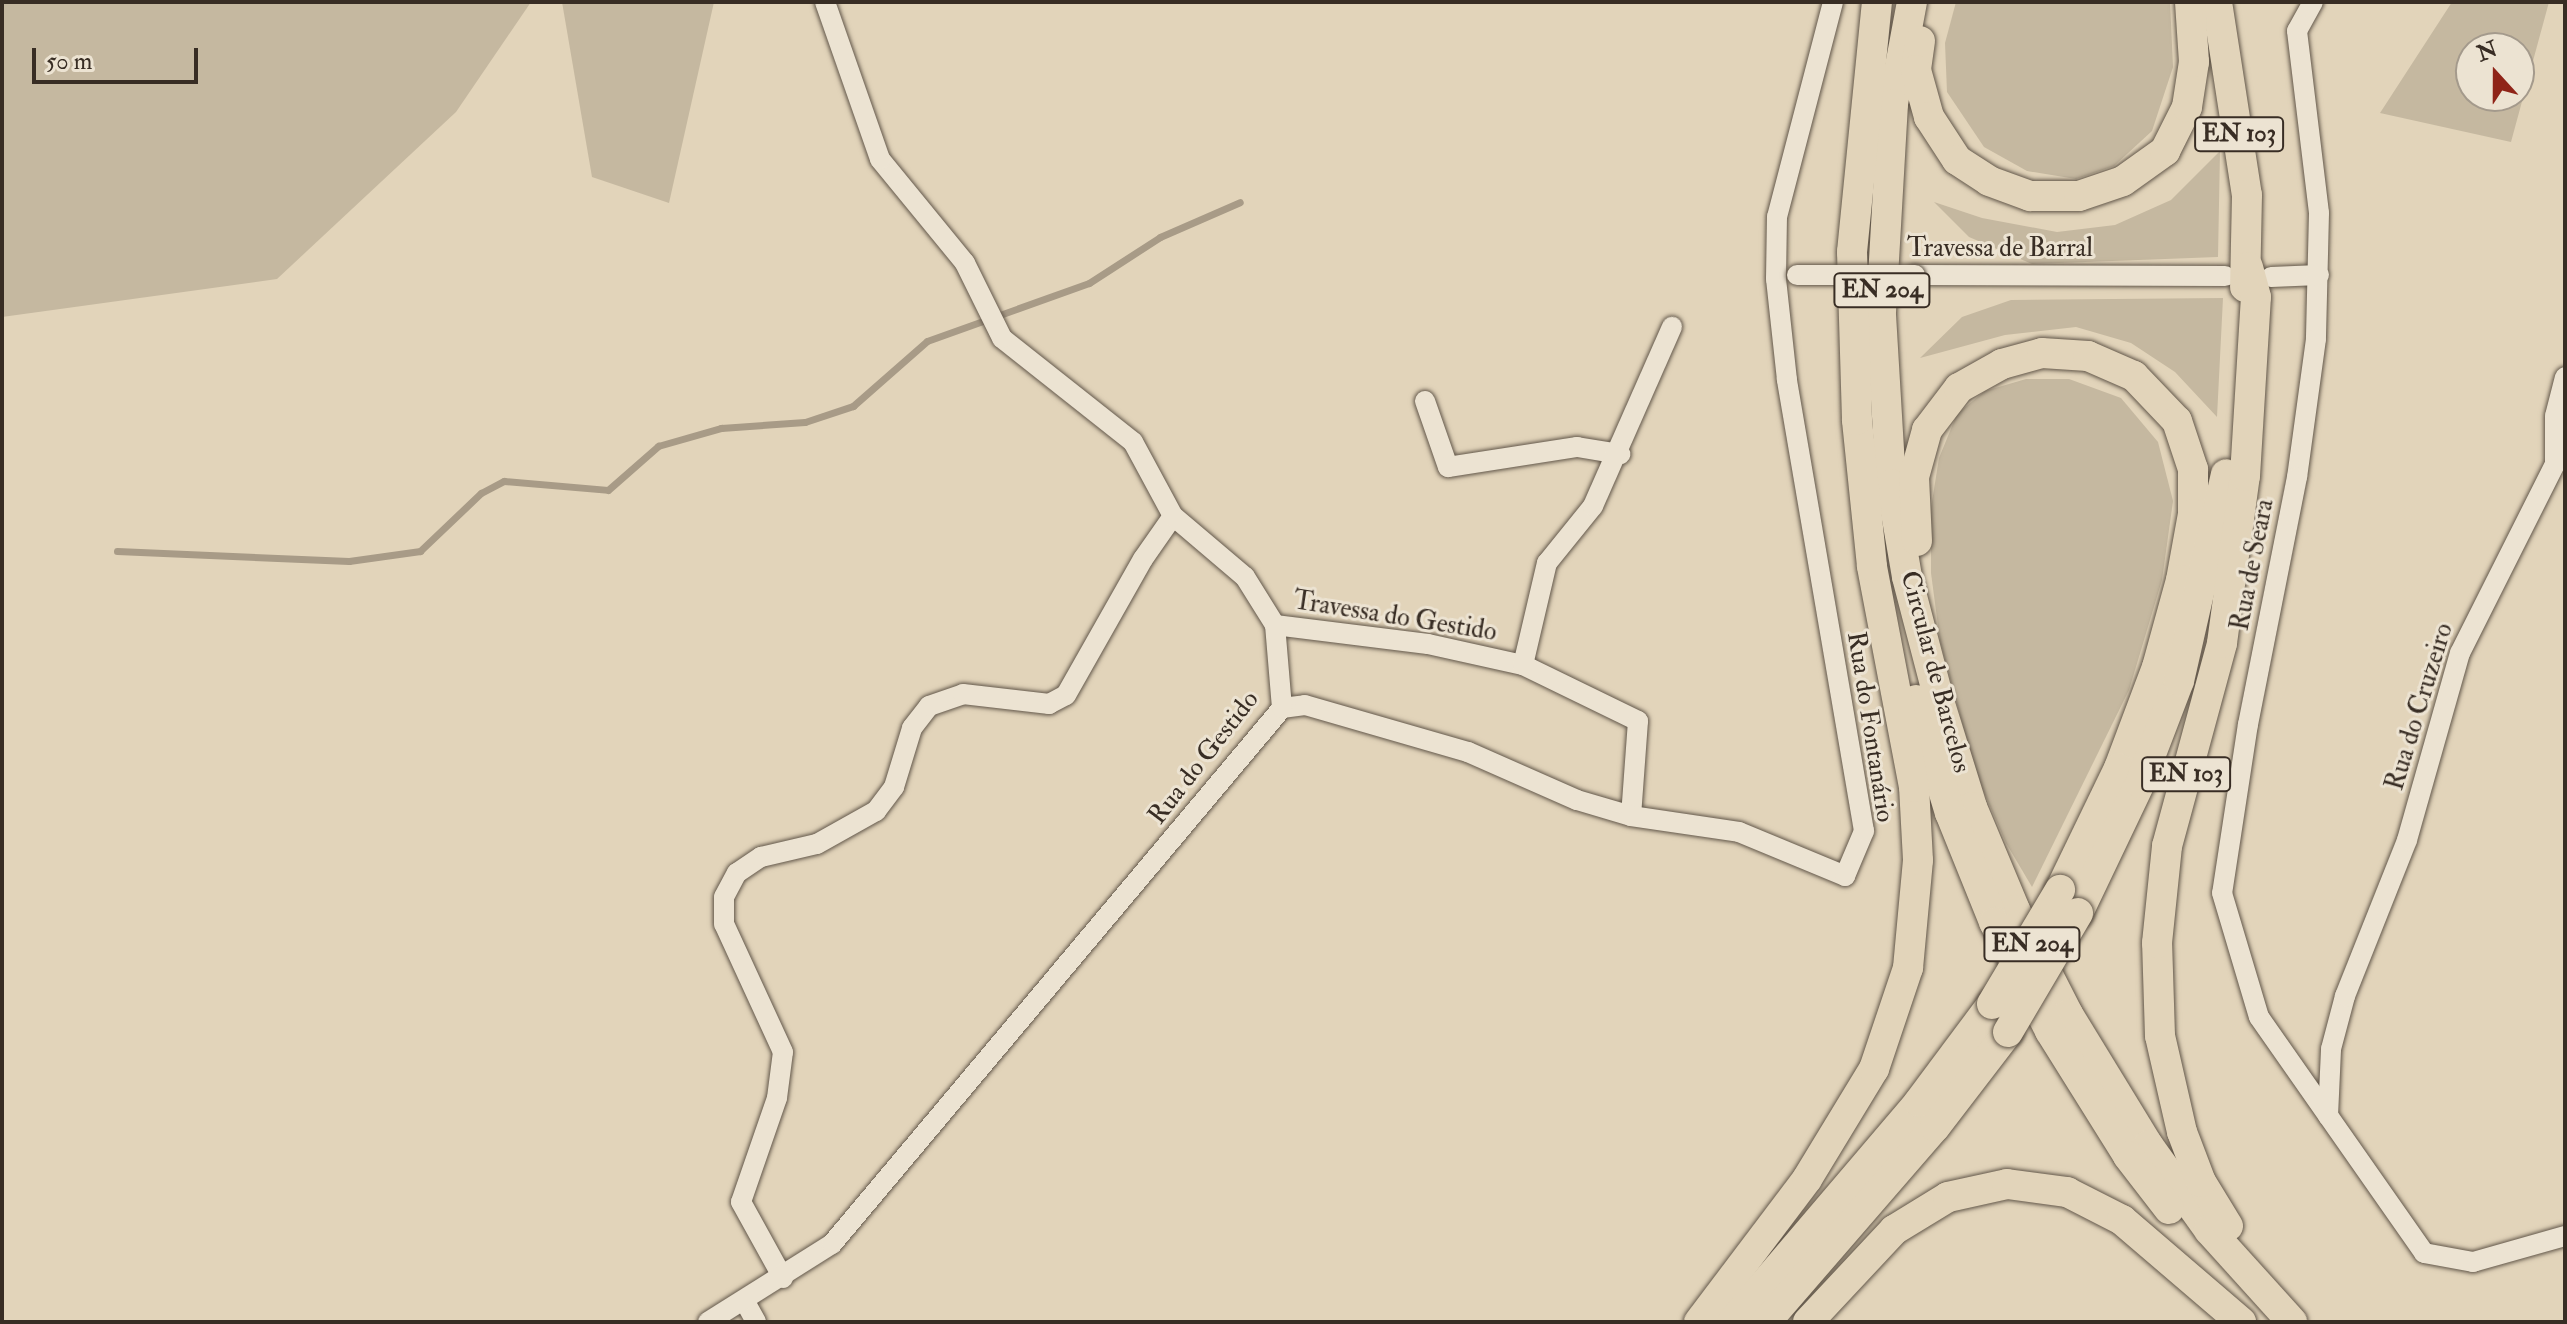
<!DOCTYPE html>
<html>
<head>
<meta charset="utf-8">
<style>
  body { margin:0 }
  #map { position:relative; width:2567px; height:1324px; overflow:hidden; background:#e2d4ba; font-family:"IM FELL Double Pica",serif }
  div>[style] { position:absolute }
  .green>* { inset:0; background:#c5b8a0 }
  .stream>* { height:7px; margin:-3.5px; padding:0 3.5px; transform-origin:3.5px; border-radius:3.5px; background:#a89b87 }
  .roads { filter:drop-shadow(0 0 2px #62574a) drop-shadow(0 0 2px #62574a) }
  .street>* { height:20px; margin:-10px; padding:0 10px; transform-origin:10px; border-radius:10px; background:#ece3d2 }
  .primary>* { height:30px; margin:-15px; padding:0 15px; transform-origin:15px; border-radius:15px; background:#e2d4ba }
  .bridges { filter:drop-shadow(0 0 2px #62574a) drop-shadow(0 0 2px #62574a) }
  .street-bridge>* { height:20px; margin:-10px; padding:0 10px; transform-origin:10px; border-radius:10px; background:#ece3d2 }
  .primary-bridge>* { height:30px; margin:-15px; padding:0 15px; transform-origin:15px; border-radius:15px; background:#e2d4ba }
  span { translate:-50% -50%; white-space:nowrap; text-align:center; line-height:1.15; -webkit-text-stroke:6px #ece3d2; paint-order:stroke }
  .shield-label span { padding:2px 6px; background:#ece3d2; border:2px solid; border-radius:6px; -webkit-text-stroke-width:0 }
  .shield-label { font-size:24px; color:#382d24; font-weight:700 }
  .street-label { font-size:26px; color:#382d24 }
  .frame { position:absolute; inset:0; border:4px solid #382d24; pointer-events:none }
  .north { position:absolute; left:2455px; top:32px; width:80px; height:80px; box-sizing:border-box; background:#ece3d2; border:2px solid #a49a8c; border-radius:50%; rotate:339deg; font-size:22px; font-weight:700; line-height:32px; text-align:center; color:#382d24 }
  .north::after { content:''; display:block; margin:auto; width:28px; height:36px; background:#8f2418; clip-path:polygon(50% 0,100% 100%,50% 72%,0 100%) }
  .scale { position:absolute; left:32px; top:48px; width:166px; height:36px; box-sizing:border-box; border:4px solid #382d24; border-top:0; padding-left:10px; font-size:24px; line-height:28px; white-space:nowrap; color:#382d24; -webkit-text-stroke:6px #ece3d2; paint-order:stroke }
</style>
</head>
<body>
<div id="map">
  <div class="green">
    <div style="clip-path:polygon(2px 2px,531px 2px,456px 112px,277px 279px,2px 317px)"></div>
    <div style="clip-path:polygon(562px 2px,714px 2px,669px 203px,592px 177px)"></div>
    <div style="clip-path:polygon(1956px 2px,2170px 2px,2173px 67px,2152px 131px,2114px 166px,2076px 179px,2027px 171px,1984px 147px,1947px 92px,1945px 43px)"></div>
    <div style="clip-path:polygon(evenodd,2452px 2px,2549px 2px,2511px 142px,2380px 113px,2452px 2px,2471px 48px,2519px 48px,2519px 96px,2471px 96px,2471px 48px)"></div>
    <div style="clip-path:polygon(2220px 151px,2218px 257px,2032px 264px,1969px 237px,1934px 202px,1982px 218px,2057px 232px,2115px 225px,2171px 200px)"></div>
    <div style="clip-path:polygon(2223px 298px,2217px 417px,2175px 372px,2131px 343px,2076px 327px,2005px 335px,1920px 358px,1962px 317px,2011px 300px)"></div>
    <div style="clip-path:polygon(2026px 379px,2069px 379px,2121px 398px,2158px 442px,2173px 501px,2162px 580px,2129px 690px,2032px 887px,2006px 843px,1976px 774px,1940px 641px,1931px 573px,1931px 508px,1939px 458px,1957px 414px,1985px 391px)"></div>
  </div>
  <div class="stream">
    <div style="left:117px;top:551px;width:232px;rotate:2.5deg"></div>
    <div style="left:349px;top:561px;width:72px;rotate:-8deg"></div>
    <div style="left:420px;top:551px;width:84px;rotate:-43.6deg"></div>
    <div style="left:481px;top:493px;width:26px;rotate:-28deg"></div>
    <div style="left:504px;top:481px;width:104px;rotate:4.9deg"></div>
    <div style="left:608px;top:490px;width:67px;rotate:-41.3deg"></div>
    <div style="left:658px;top:446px;width:66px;rotate:-15.9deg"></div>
    <div style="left:721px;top:428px;width:84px;rotate:-4.1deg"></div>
    <div style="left:805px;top:422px;width:51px;rotate:-18.4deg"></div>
    <div style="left:853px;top:406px;width:98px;rotate:-41.3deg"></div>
    <div style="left:927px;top:341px;width:172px;rotate:-19.7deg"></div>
    <div style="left:1089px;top:283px;width:85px;rotate:-32.9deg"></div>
    <div style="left:1160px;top:237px;width:87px;rotate:-23.6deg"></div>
  </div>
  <div class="roads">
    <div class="street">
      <div style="left:2313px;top:2px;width:33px;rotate:119deg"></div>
      <div style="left:2297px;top:31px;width:183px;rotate:83.1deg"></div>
      <div style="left:2319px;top:213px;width:126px;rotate:91.4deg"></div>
      <div style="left:2316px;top:339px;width:139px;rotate:97.8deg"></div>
      <div style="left:2297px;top:477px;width:252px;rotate:101.2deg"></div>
      <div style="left:2248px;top:724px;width:171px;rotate:98.7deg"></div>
      <div style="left:2222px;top:893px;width:129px;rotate:73.4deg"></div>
      <div style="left:2259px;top:1017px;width:288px;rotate:55deg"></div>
      <div style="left:2424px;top:1253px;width:50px;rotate:10.4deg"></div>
      <div style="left:2473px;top:1262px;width:96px;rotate:-15.8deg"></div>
      <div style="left:1915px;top:275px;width:310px;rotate:0.2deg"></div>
      <div style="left:2271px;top:277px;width:48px;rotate:-2.4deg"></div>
      <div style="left:1425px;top:401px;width:70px;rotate:70.8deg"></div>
      <div style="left:1448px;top:467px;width:131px;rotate:-8.8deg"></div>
      <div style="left:1577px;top:447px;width:44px;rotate:9.2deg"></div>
      <div style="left:1275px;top:625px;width:154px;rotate:7.1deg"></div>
      <div style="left:1428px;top:644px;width:97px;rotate:12.5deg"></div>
      <div style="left:1523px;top:665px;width:128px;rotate:26deg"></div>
      <div style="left:1638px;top:721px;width:95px;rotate:94.2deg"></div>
      <div style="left:1523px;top:665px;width:105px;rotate:-76.8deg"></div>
      <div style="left:1547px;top:563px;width:73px;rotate:-51.1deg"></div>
      <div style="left:1593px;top:506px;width:196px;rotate:-66.2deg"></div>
      <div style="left:1282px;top:708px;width:23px;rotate:-7deg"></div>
      <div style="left:1305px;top:705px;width:170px;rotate:16.1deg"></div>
      <div style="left:1468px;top:752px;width:119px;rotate:23.8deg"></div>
      <div style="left:1577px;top:800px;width:56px;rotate:16.5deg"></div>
      <div style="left:1631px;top:816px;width:109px;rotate:8.4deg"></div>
      <div style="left:1739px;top:832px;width:115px;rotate:22.5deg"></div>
      <div style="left:1845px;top:876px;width:49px;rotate:-67.1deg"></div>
      <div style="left:1864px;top:831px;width:458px;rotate:-99.7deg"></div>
      <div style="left:1787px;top:380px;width:102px;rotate:-96.2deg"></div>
      <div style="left:1776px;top:279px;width:62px;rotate:-89.1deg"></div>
      <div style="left:1777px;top:217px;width:222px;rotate:-75.4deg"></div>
      <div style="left:2328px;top:1116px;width:67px;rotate:-87.4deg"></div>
      <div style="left:2331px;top:1049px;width:55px;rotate:-75.2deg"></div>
      <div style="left:2345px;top:996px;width:168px;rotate:-68.3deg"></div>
      <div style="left:2407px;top:840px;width:194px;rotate:-74.2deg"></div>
      <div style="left:2460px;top:653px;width:212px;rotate:-63.3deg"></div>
      <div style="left:2555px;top:464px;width:48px;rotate:-90deg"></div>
      <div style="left:2555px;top:416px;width:40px;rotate:-75.6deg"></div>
      <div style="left:783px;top:1278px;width:87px;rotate:-118.9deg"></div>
      <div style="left:741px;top:1202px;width:110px;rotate:-70.9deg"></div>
      <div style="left:777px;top:1098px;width:46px;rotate:-82.6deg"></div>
      <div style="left:783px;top:1052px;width:141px;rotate:-114.7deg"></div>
      <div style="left:724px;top:924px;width:27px;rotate:-90deg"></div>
      <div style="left:724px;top:897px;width:27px;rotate:-62deg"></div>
      <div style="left:737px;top:873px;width:29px;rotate:-34deg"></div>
      <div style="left:761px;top:857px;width:57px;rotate:-13.1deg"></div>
      <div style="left:817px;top:844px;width:68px;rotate:-29.2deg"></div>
      <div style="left:876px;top:811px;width:30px;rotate:-53deg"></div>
      <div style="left:894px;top:787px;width:62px;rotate:-73deg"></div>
      <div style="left:912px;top:728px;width:28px;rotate:-52deg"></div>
      <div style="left:929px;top:706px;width:36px;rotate:-19deg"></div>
      <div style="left:963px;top:694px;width:87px;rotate:6.6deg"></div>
      <div style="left:1049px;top:704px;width:19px;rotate:-28deg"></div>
      <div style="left:1066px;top:695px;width:156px;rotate:-60.5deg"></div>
      <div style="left:1143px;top:559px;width:52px;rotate:-55.1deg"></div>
      <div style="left:744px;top:1300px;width:25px;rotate:61deg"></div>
      <div style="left:708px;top:1322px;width:146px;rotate:-32.2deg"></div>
      <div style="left:832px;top:1244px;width:700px;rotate:-49.98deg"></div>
      <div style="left:1282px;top:708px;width:83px;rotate:-94.8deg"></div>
      <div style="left:1275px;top:625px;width:57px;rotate:-122deg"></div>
      <div style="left:1245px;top:577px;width:94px;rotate:-139.7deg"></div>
      <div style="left:1173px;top:516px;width:84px;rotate:-118.4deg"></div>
      <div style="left:1133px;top:442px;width:167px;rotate:-141.6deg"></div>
      <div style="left:1002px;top:338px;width:84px;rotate:-116.3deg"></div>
      <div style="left:965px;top:263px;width:134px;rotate:-129.3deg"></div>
      <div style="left:880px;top:159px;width:166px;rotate:-109.3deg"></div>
    </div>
    <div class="primary">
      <div style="left:1912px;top:2px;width:104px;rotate:100.6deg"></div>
      <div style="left:1893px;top:104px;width:211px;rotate:93.3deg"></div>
      <div style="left:1881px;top:315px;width:169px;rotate:86.6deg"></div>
      <div style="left:1891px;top:484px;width:94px;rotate:80.2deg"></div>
      <div style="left:1907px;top:577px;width:131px;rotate:75.4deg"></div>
      <div style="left:1940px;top:704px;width:108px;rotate:72.7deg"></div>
      <div style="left:1972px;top:807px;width:112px;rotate:67.3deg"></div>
      <div style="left:2015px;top:910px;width:117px;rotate:63deg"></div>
      <div style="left:2068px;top:1014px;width:153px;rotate:58.6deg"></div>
      <div style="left:2148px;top:1145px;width:105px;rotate:54.3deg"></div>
      <div style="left:2209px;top:1230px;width:124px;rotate:47.9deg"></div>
      <div style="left:2217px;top:2px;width:195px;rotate:81.2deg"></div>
      <div style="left:2247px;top:195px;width:92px;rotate:91.2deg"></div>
      <div style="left:1920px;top:41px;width:29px;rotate:98deg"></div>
      <div style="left:1916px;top:70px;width:49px;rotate:74.5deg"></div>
      <div style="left:1929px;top:117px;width:51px;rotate:56.9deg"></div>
      <div style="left:1957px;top:160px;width:38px;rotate:33deg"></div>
      <div style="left:1989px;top:181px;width:44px;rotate:20.1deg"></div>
      <div style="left:2030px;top:196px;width:49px"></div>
      <div style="left:2079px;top:196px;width:46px;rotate:-18.8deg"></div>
      <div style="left:2123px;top:181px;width:52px;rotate:-35.5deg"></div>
      <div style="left:2165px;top:151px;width:49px;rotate:-63.4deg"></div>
      <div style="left:2187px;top:107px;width:46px;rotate:-81.2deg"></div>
      <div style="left:2194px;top:62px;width:60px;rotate:-93.8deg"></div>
      <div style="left:1917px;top:541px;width:64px;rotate:-92.7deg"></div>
      <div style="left:1914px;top:477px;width:49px;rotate:-74.5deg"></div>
      <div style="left:1927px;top:430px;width:53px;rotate:-52.7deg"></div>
      <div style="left:1959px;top:388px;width:49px;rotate:-29.2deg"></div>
      <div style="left:2002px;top:364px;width:41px;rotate:-15.4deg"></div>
      <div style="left:2042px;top:353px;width:46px;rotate:3.7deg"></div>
      <div style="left:2088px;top:356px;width:50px;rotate:23.5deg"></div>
      <div style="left:2134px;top:376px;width:62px;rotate:46.3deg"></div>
      <div style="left:2177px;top:421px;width:51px;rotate:71.6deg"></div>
      <div style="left:2193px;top:469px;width:45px;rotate:90deg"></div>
      <div style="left:2193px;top:514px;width:67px;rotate:100.3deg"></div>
      <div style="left:2181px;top:580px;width:90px;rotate:105.4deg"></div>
      <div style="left:2157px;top:667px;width:108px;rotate:110.6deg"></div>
      <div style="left:2119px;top:768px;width:136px;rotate:115.8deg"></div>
      <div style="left:1916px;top:700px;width:118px;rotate:73.3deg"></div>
      <div style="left:1950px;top:813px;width:118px;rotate:68deg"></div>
      <div style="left:1994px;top:922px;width:123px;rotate:62.8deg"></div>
      <div style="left:2050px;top:1031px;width:147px;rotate:58deg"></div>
      <div style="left:2128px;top:1156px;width:67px;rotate:52.3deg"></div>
      <div style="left:2078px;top:913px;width:144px;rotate:-64.5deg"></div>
      <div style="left:2140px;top:783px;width:109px;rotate:-69.1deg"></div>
      <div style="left:2179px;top:681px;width:212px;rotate:-77.2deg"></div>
      <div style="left:2228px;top:1226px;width:52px;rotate:-121.5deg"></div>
      <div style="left:2201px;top:1182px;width:53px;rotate:-110.8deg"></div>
      <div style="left:2182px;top:1132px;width:98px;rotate:-102.9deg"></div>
      <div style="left:2160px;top:1036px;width:93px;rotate:-91.8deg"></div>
      <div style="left:2157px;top:943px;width:98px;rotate:-84.1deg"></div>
      <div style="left:2167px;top:846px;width:210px;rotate:-74.8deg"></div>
      <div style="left:2222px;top:643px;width:169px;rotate:-82.2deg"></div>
      <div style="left:2245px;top:476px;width:179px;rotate:-86.5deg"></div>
      <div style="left:2256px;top:297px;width:31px;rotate:-105deg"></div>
      <div style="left:1699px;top:1322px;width:179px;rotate:-52.9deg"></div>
      <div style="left:1807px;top:1179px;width:129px;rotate:-58.7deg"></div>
      <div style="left:1874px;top:1069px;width:107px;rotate:-71.4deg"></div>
      <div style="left:1908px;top:968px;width:108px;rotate:-84.7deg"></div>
      <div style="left:1918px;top:860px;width:73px;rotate:-93.1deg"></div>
      <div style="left:1914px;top:787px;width:225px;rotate:-100.8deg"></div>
      <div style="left:1872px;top:566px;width:147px;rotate:-95.9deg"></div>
      <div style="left:1857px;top:420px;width:168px;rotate:-91.7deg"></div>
      <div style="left:1852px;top:252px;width:251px;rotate:-84.3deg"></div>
      <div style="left:1732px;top:1322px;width:289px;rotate:-49.6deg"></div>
      <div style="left:1919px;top:1102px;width:122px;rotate:-53.3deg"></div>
      <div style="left:1766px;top:1322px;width:258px;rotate:-49.1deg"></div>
      <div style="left:1935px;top:1127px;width:120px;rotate:-52.5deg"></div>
      <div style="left:1808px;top:1322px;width:126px;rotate:-46.9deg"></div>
      <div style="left:1894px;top:1230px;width:63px;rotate:-31.4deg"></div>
      <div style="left:1948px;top:1197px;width:60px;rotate:-12.4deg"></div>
      <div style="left:2007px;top:1184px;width:61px;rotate:7.6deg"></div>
      <div style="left:2067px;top:1192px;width:62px;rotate:27deg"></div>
      <div style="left:2122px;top:1220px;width:157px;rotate:40.6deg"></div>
    </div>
  </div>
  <div class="bridges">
    <div class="street-bridge">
      <div style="left:1797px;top:275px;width:118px"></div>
    </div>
    <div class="primary-bridge">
      <div style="left:1992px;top:1004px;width:133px;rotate:-59.2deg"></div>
      <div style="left:2008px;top:1032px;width:138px;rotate:-59.5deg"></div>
    </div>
  </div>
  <div class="shield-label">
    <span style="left:2239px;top:134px">EN 103</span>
    <span style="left:1882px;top:290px">EN 204</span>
    <span style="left:2186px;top:774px">EN 103</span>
    <span style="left:2032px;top:944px">EN 204</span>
  </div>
  <div class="street-label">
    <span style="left:2000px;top:249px">Travessa de Barral</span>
    <span style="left:2253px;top:565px;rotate:-79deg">Rua de Seara</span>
    <span style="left:1395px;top:617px;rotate:9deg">Travessa do Gestido</span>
    <span style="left:1935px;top:672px;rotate:75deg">Circular de Barcelos</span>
    <span style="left:2420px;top:707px;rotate:-73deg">Rua do Cruzeiro</span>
    <span style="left:1870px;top:727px;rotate:81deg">Rua do Fontanário</span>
    <span style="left:1204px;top:758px;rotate:-52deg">Rua do Gestido</span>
  </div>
  <div class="frame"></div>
  <div class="north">N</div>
  <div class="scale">50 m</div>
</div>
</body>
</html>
